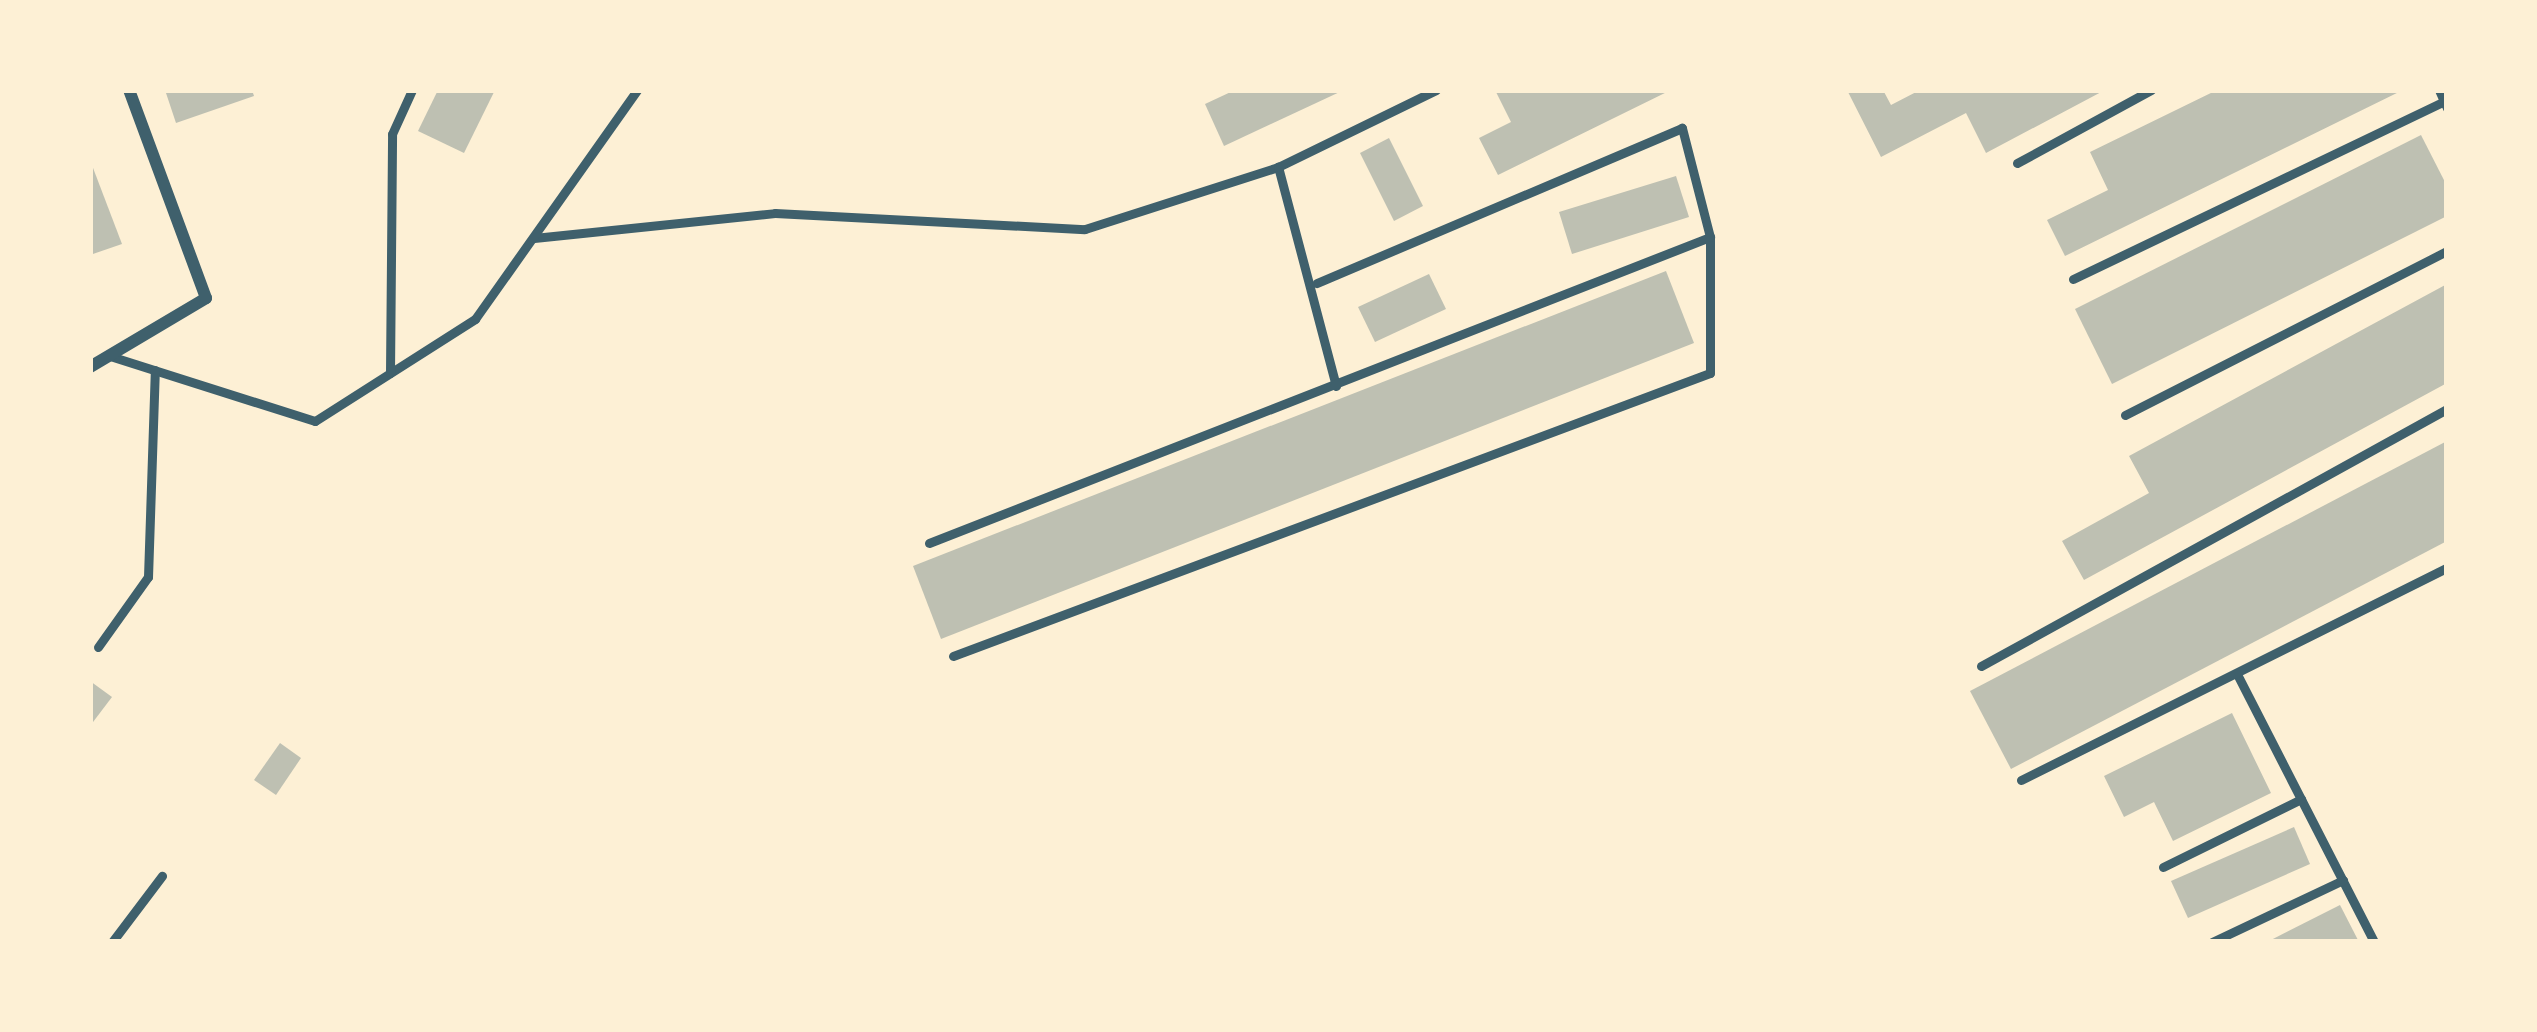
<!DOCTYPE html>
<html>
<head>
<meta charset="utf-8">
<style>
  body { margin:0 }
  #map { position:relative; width:2537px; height:1032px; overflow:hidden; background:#fdf0d5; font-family:Commissioner,sans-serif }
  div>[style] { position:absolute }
  .building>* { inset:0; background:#bec0b2 }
  .service>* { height:9px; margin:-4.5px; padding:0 4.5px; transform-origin:4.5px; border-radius:4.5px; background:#3f606c }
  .minor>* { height:12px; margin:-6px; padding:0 6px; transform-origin:6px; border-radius:6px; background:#3f606c }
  span { translate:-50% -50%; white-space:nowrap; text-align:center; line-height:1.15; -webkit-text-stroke:9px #fdf0d5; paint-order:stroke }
  .frame { position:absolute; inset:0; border:93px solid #fdf0d5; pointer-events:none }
</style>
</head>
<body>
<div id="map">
  <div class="building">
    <div style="clip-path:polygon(165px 90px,252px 90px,254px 96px,176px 123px)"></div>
    <div style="clip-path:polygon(438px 90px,495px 90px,464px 153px,418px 131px)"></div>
    <div style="clip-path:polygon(1235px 90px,1344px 90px,1224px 146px,1205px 104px)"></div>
    <div style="clip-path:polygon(1495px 90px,1671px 90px,1498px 175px,1479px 138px,1511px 122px)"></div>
    <div style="clip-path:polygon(1847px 90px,1883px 90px,1891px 105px,1920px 90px,2105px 90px,1986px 153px,1966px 113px,1881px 157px)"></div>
    <div style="clip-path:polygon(2217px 90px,2403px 90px,2065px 256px,2047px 220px,2108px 190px,2090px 152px)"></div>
    <div style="clip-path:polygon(2421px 135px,2447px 186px,2447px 216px,2112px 384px,2075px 309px)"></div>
    <div style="clip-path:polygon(1389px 138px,1423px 206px,1394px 221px,1360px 153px)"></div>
    <div style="clip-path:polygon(90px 160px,122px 244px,90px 255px)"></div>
    <div style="clip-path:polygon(1676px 176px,1689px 217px,1572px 254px,1559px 212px)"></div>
    <div style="clip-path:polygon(1666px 271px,1694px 343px,941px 639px,913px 566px)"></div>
    <div style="clip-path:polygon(1429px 274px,1446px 309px,1375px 342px,1358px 307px)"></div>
    <div style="clip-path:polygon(2447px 284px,2447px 383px,2084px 580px,2062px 541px,2149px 493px,2129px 456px)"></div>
    <div style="clip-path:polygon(2447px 441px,2447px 541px,2011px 769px,1970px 691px)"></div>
    <div style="clip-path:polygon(90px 681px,112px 697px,90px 726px)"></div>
    <div style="clip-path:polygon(2232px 713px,2271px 793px,2173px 841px,2154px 802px,2124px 817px,2104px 776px)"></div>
    <div style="clip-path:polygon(280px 743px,301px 758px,276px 795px,254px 780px)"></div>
    <div style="clip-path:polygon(2294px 827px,2310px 864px,2188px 918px,2171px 881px)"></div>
    <div style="clip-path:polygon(2340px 905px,2359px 942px,2267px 942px)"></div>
  </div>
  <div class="service">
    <div style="left:2439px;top:90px;width:20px;rotate:66deg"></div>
    <div style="left:2017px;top:163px;width:153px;rotate:-28.6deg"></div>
    <div style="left:534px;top:238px;width:242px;rotate:-5.9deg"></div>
    <div style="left:775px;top:213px;width:310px;rotate:3deg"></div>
    <div style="left:1085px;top:229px;width:203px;rotate:-17.8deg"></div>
    <div style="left:2073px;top:279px;width:415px;rotate:-25.6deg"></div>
    <div style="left:110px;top:356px;width:215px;rotate:17.6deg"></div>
    <div style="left:315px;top:421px;width:190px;rotate:-32.5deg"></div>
    <div style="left:475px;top:319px;width:281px;rotate:-54.7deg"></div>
    <div style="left:390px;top:373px;width:239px;rotate:-89.5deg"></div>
    <div style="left:392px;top:134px;width:48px;rotate:-65.6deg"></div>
    <div style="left:1336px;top:386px;width:227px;rotate:-104.8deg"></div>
    <div style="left:1278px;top:167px;width:176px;rotate:-26deg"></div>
    <div style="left:2125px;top:415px;width:361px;rotate:-27deg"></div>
    <div style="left:929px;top:543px;width:839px;rotate:-21.4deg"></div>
    <div style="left:98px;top:647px;width:86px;rotate:-54.5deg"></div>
    <div style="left:148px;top:577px;width:207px;rotate:-88.1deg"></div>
    <div style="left:953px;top:656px;width:808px;rotate:-20.5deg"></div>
    <div style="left:1710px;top:373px;width:136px;rotate:-90deg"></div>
    <div style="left:1710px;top:237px;width:113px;rotate:-104.4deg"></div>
    <div style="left:1682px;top:128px;width:397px;rotate:157deg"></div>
    <div style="left:1981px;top:666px;width:532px;rotate:-28.88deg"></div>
    <div style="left:2238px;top:676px;width:299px;rotate:62.9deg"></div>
    <div style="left:2021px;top:780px;width:476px;rotate:-26.5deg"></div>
    <div style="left:2163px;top:867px;width:154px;rotate:-26.2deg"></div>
    <div style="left:112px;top:942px;width:83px;rotate:-52.9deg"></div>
    <div style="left:2212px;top:942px;width:145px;rotate:-25.3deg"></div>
  </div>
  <div class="minor">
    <div style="left:90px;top:367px;width:135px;rotate:-30.7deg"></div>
    <div style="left:206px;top:298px;width:222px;rotate:-110.3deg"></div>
  </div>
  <div class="frame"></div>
</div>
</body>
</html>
